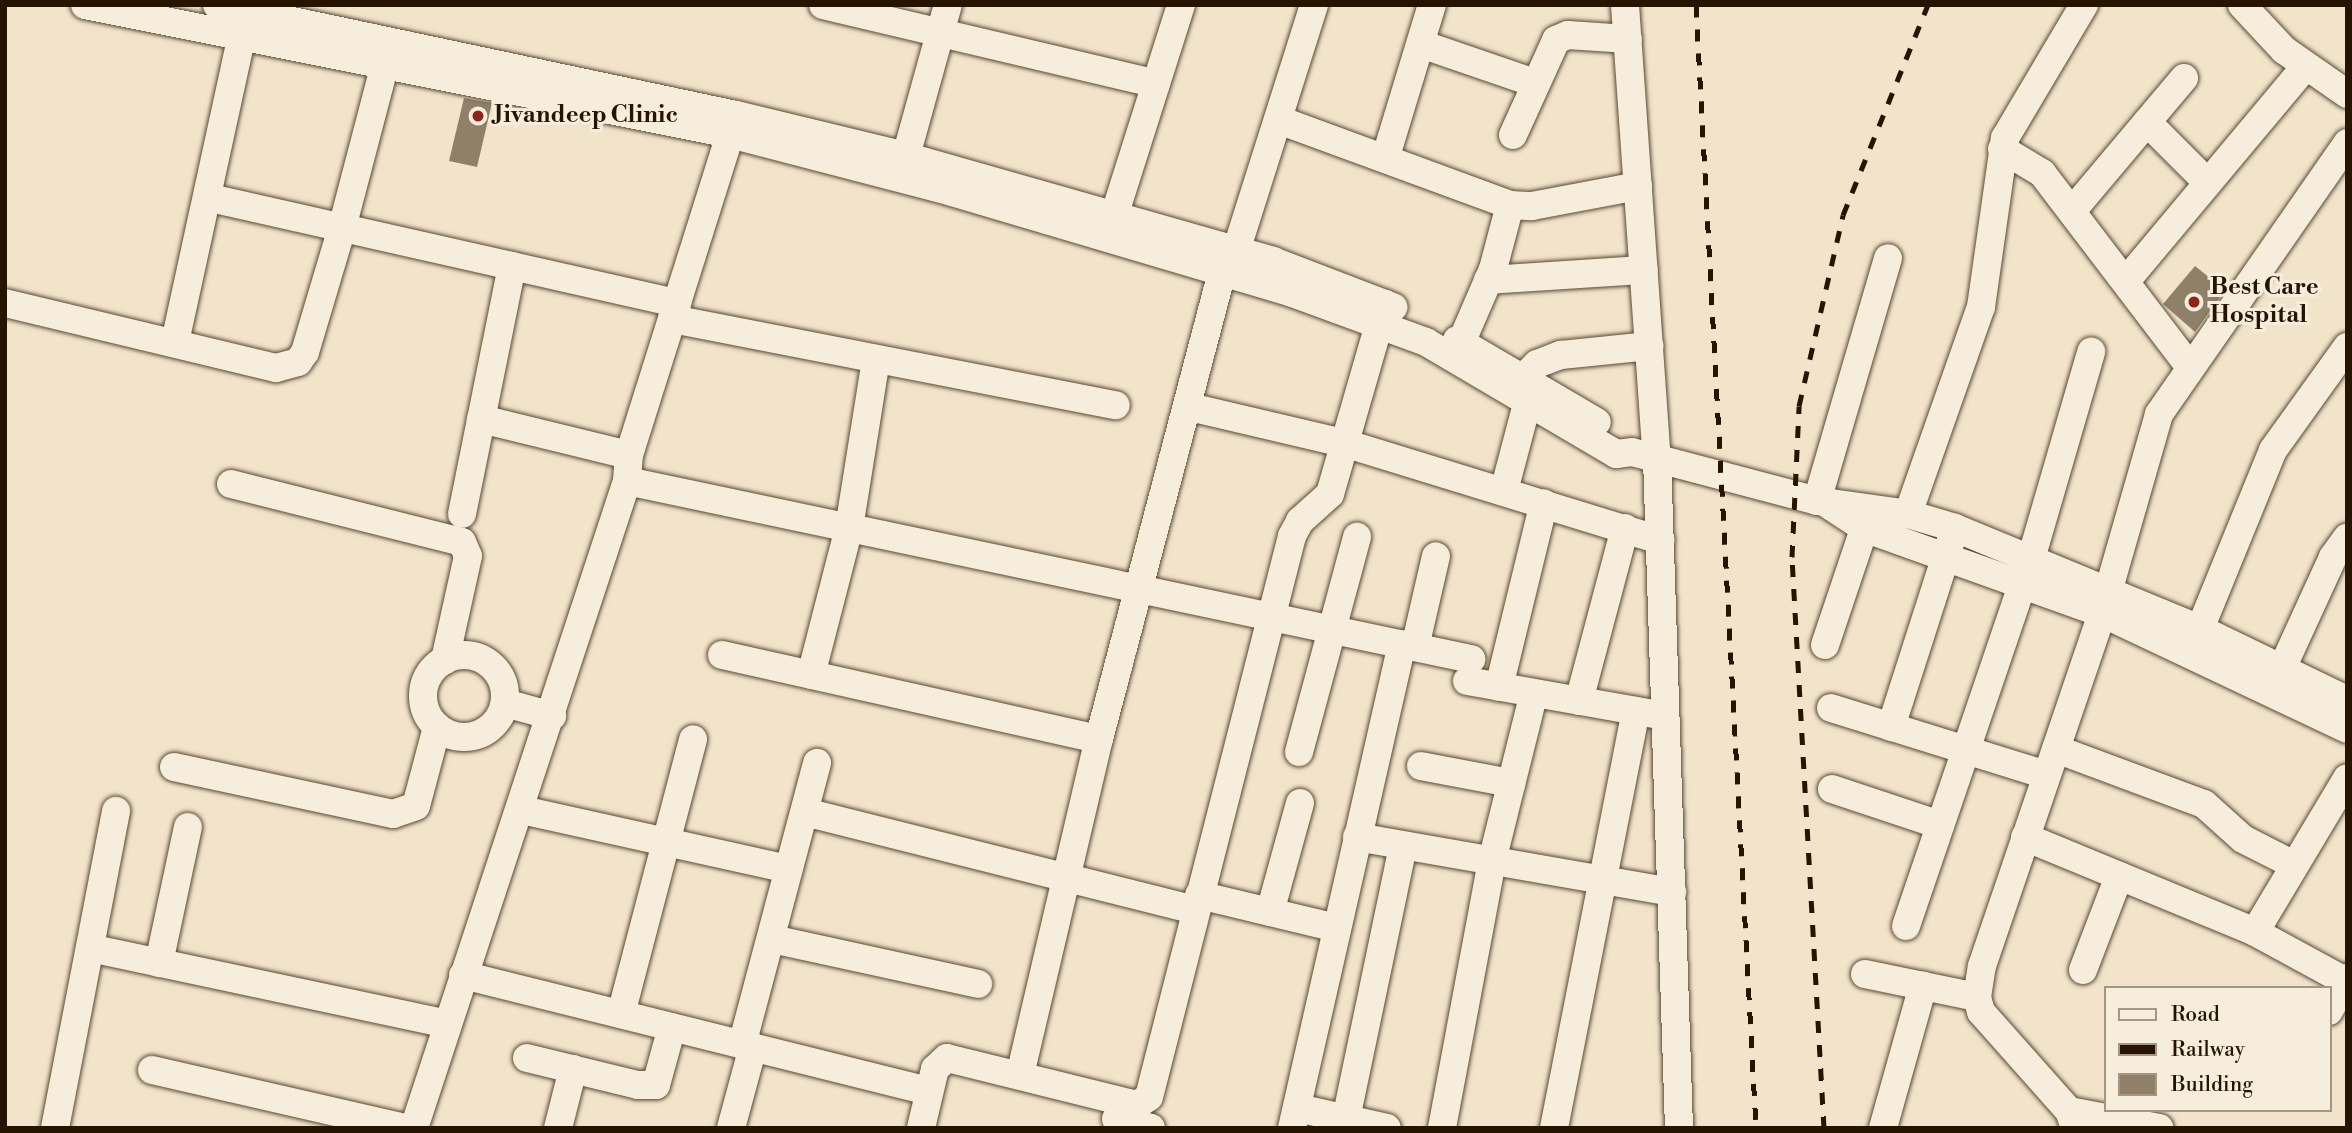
<!DOCTYPE html>
<html>
<head>
<meta charset="utf-8">
<style>
  body { margin:0 }
  #map { position:relative; width:2352px; height:1133px; overflow:hidden; background:#f2e4ca; font-family:"Libre Bodoni",serif }
  div>[style] { position:absolute }
  .building>* { inset:0; background:#90806a }
  .roads { filter:drop-shadow(0 0 2px #594833) drop-shadow(0 0 2px #594833) }
  .minor>* { height:28px; margin:-14px; padding:0 14px; transform-origin:14px; border-radius:14px; background:#f7eddd }
  .minor>.ring { margin:-14px; padding:0; box-sizing:content-box; background:none; border:28px solid #f7eddd; border-radius:50% }
  .rail>* { height:5px; margin-top:-2.5px; transform-origin:0; background:repeating-linear-gradient(90deg,#261401 0 12px,transparent 0 24px) }
  .dots>* { width:19px; height:19px; translate:-50% -50%; box-sizing:border-box; border:4px solid #f7eddd; border-radius:50% }
  span { translate:-50% -50%; white-space:nowrap; text-align:center; line-height:1.15; -webkit-text-stroke:6px #f7eddd; paint-order:stroke }
  .poi-label { font-size:24px; color:#261401; font-weight:700 }
  .left { translate:0 -50%; text-align:left }
  .frame { position:absolute; inset:0; border:7px solid #261401; pointer-events:none }
  .legend { position:absolute; left:2104px; top:986px; width:228px; height:126px; box-sizing:border-box; background:#f7eddd; border:2px solid #a39685; margin:0; padding:9px 12px; list-style:none; font-size:21px; color:#261401 }
  .legend li { display:flex; align-items:center; gap:14px; height:35px }
  .legend b { width:35px; border:2px solid #a39685 }
</style>
</head>
<body>
<div id="map">
  <div class="building">
    <div style="clip-path:polygon(464px 98px,492px 103px,477px 167px,449px 161px)"></div>
    <div style="clip-path:polygon(2195px 266px,2225px 290px,2195px 332px,2163px 304px)"></div>
  </div>
  <div class="roads">
    <div class="minor">
      <div style="left:85px;top:5px;width:658px;rotate:11.31deg"></div>
      <div style="left:730px;top:134px;width:229px;rotate:14.6deg"></div>
      <div style="left:952px;top:192px;width:355px;rotate:16.5deg"></div>
      <div style="left:1292px;top:293px;width:143px;rotate:20.1deg"></div>
      <div style="left:1426px;top:342px;width:221px;rotate:30.5deg"></div>
      <div style="left:1616px;top:454px;width:16px;rotate:-7deg"></div>
      <div style="left:1632px;top:452px;width:191px;rotate:14.8deg"></div>
      <div style="left:1817px;top:501px;width:92px;rotate:8.1deg"></div>
      <div style="left:1908px;top:514px;width:49px;rotate:16.6deg"></div>
      <div style="left:1955px;top:528px;width:265px;rotate:22.4deg"></div>
      <div style="left:2200px;top:629px;width:163px;rotate:25.8deg"></div>
      <div style="left:217px;top:5px;width:531px;rotate:11.97deg"></div>
      <div style="left:736px;top:115px;width:174px;rotate:13.6deg"></div>
      <div style="left:905px;top:156px;width:383px;rotate:15.9deg"></div>
      <div style="left:1273px;top:261px;width:129px;rotate:21deg"></div>
      <div style="left:823px;top:5px;width:342px;rotate:13.3deg"></div>
      <div style="left:1625px;top:5px;width:454px;rotate:86deg"></div>
      <div style="left:1657px;top:458px;width:670px;rotate:88.12deg"></div>
      <div style="left:2242px;top:5px;width:62px;rotate:47deg"></div>
      <div style="left:2284px;top:50px;width:77px;rotate:34.9deg"></div>
      <div style="left:1421px;top:44px;width:120px;rotate:18.9deg"></div>
      <div style="left:1279px;top:120px;width:246px;rotate:20.2deg"></div>
      <div style="left:1510px;top:205px;width:22px;rotate:3deg"></div>
      <div style="left:1532px;top:206px;width:108px;rotate:-10.7deg"></div>
      <div style="left:2147px;top:122px;width:86px;rotate:45deg"></div>
      <div style="left:1513px;top:135px;width:104px;rotate:-65.6deg"></div>
      <div style="left:1556px;top:40px;width:13px;rotate:-23deg"></div>
      <div style="left:1568px;top:35px;width:60px;rotate:3.8deg"></div>
      <div style="left:2002px;top:149px;width:47px;rotate:31deg"></div>
      <div style="left:2042px;top:173px;width:244px;rotate:52.7deg"></div>
      <div style="left:1386px;top:156px;width:158px;rotate:-73.1deg"></div>
      <div style="left:901px;top:174px;width:175px;rotate:-74.5deg"></div>
      <div style="left:210px;top:198px;width:479px;rotate:12.7deg"></div>
      <div style="left:2072px;top:211px;width:174px;rotate:-49.9deg"></div>
      <div style="left:1109px;top:232px;width:238px;rotate:-72.4deg"></div>
      <div style="left:1236px;top:251px;width:258px;rotate:-72.4deg"></div>
      <div style="left:1488px;top:280px;width:156px;rotate:-3.7deg"></div>
      <div style="left:2126px;top:281px;width:280px;rotate:-50.1deg"></div>
      <div style="left:5px;top:303px;width:279px;rotate:13.5deg"></div>
      <div style="left:276px;top:368px;width:23px;rotate:-15deg"></div>
      <div style="left:298px;top:362px;width:12px;rotate:-55deg"></div>
      <div style="left:305px;top:352px;width:129px;rotate:-73.4deg"></div>
      <div style="left:342px;top:228px;width:170px;rotate:-75.3deg"></div>
      <div style="left:672px;top:319px;width:452px;rotate:11deg"></div>
      <div style="left:1457px;top:340px;width:162px;rotate:30.4deg"></div>
      <div style="left:175px;top:342px;width:314px;rotate:-77.7deg"></div>
      <div style="left:1461px;top:343px;width:81px;rotate:-66.6deg"></div>
      <div style="left:1493px;top:269px;width:66px;rotate:-75.1deg"></div>
      <div style="left:1513px;top:388px;width:34px;rotate:-45deg"></div>
      <div style="left:1537px;top:364px;width:26px;rotate:-21deg"></div>
      <div style="left:1561px;top:355px;width:89px;rotate:-5.8deg"></div>
      <div style="left:1190px;top:407px;width:158px;rotate:13.2deg"></div>
      <div style="left:1344px;top:443px;width:331px;rotate:17.1deg"></div>
      <div style="left:481px;top:419px;width:152px;rotate:13.7deg"></div>
      <div style="left:627px;top:481px;width:863px;rotate:11.91deg"></div>
      <div style="left:231px;top:484px;width:238px;rotate:14.1deg"></div>
      <div style="left:462px;top:542px;width:15px;rotate:67deg"></div>
      <div style="left:468px;top:556px;width:107px;rotate:102.5deg"></div>
      <div style="left:1504px;top:491px;width:90px;rotate:-75.2deg"></div>
      <div style="left:1817px;top:501px;width:253px;rotate:-73.7deg"></div>
      <div style="left:1829px;top:505px;width:42px;rotate:33.3deg"></div>
      <div style="left:1864px;top:528px;width:253px;rotate:19.7deg"></div>
      <div style="left:2102px;top:613px;width:271px;rotate:25.3deg"></div>
      <div style="left:462px;top:514px;width:253px;rotate:-78.6deg"></div>
      <div style="left:1908px;top:514px;width:219px;rotate:-70.6deg"></div>
      <div style="left:1981px;top:307px;width:171px;rotate:-81.9deg"></div>
      <div style="left:2005px;top:138px;width:155px;rotate:-59.3deg"></div>
      <div style="left:2200px;top:629px;width:193px;rotate:-67.8deg"></div>
      <div style="left:2273px;top:450px;width:127px;rotate:-54.3deg"></div>
      <div style="left:1825px;top:645px;width:141px;rotate:-71.4deg"></div>
      <div style="left:1415px;top:647px;width:93px;rotate:-77deg"></div>
      <div style="left:722px;top:655px;width:386px;rotate:12.6deg"></div>
      <div class="ring" style="left:423px;top:655px;width:54px;height:54px"></div>
      <div style="left:811px;top:675px;width:152px;rotate:-75.5deg"></div>
      <div style="left:849px;top:528px;width:171px;rotate:-80.9deg"></div>
      <div style="left:1467px;top:681px;width:190px;rotate:10deg"></div>
      <div style="left:2274px;top:686px;width:142px;rotate:-65.4deg"></div>
      <div style="left:2333px;top:557px;width:24px;rotate:-54deg"></div>
      <div style="left:1499px;top:687px;width:189px;rotate:-76.3deg"></div>
      <div style="left:1579px;top:701px;width:179px;rotate:-75.1deg"></div>
      <div style="left:505px;top:703px;width:49px;rotate:15.5deg"></div>
      <div style="left:1831px;top:708px;width:225px;rotate:17.3deg"></div>
      <div style="left:1891px;top:727px;width:200px;rotate:-72.2deg"></div>
      <div style="left:2056px;top:749px;width:158px;rotate:20.4deg"></div>
      <div style="left:2204px;top:804px;width:52px;rotate:41.9deg"></div>
      <div style="left:2243px;top:839px;width:57px;rotate:27deg"></div>
      <div style="left:1299px;top:752px;width:223px;rotate:-74.9deg"></div>
      <div style="left:1421px;top:766px;width:92px;rotate:10.7deg"></div>
      <div style="left:174px;top:767px;width:224px;rotate:12.1deg"></div>
      <div style="left:393px;top:814px;width:24px;rotate:-19deg"></div>
      <div style="left:416px;top:806px;width:82px;rotate:-75.1deg"></div>
      <div style="left:1832px;top:789px;width:114px;rotate:18.4deg"></div>
      <div style="left:522px;top:810px;width:273px;rotate:12.5deg"></div>
      <div style="left:805px;top:812px;width:402px;rotate:14.1deg"></div>
      <div style="left:1357px;top:837px;width:320px;rotate:9.9deg"></div>
      <div style="left:2025px;top:837px;width:249px;rotate:22.4deg"></div>
      <div style="left:2255px;top:932px;width:102px;rotate:28.6deg"></div>
      <div style="left:1199px;top:895px;width:141px;rotate:13.5deg"></div>
      <div style="left:1270px;top:912px;width:113px;rotate:-74.6deg"></div>
      <div style="left:1906px;top:926px;width:388px;rotate:-71.2deg"></div>
      <div style="left:2031px;top:559px;width:216px;rotate:-73.8deg"></div>
      <div style="left:2255px;top:932px;width:179px;rotate:-59.1deg"></div>
      <div style="left:772px;top:939px;width:211px;rotate:12.3deg"></div>
      <div style="left:90px;top:948px;width:365px;rotate:12deg"></div>
      <div style="left:159px;top:963px;width:139px;rotate:-78deg"></div>
      <div style="left:2083px;top:970px;width:101px;rotate:-69deg"></div>
      <div style="left:1865px;top:974px;width:114px;rotate:11.6deg"></div>
      <div style="left:463px;top:975px;width:479px;rotate:14deg"></div>
      <div style="left:2329px;top:1011px;width:38px;rotate:-61deg"></div>
      <div style="left:621px;top:1014px;width:284px;rotate:-75.3deg"></div>
      <div style="left:742px;top:1045px;width:292px;rotate:-75.1deg"></div>
      <div style="left:527px;top:1058px;width:114px;rotate:13.7deg"></div>
      <div style="left:638px;top:1085px;width:18px"></div>
      <div style="left:656px;top:1085px;width:60px;rotate:-74.6deg"></div>
      <div style="left:152px;top:1070px;width:261px;rotate:12.9deg"></div>
      <div style="left:1020px;top:1075px;width:345px;rotate:-76.8deg"></div>
      <div style="left:1099px;top:739px;width:503px;rotate:-75.24deg"></div>
      <div style="left:1298px;top:1108px;width:91px;rotate:12.7deg"></div>
      <div style="left:2069px;top:1111px;width:92px;rotate:10.7deg"></div>
      <div style="left:1116px;top:1119px;width:36px;rotate:14deg"></div>
      <div style="left:1346px;top:1119px;width:279px;rotate:-78.2deg"></div>
      <div style="left:55px;top:1128px;width:323px;rotate:-79.1deg"></div>
      <div style="left:414px;top:1128px;width:681px;rotate:-71.78deg"></div>
      <div style="left:627px;top:481px;width:26px;rotate:-86deg"></div>
      <div style="left:629px;top:455px;width:353px;rotate:-72.5deg"></div>
      <div style="left:558px;top:1128px;width:61px;rotate:-75.7deg"></div>
      <div style="left:731px;top:1128px;width:84px;rotate:-74.8deg"></div>
      <div style="left:921px;top:1128px;width:61px;rotate:-76.7deg"></div>
      <div style="left:935px;top:1069px;width:16px;rotate:-43deg"></div>
      <div style="left:947px;top:1058px;width:196px;rotate:13.9deg"></div>
      <div style="left:1137px;top:1105px;width:14px;rotate:-34deg"></div>
      <div style="left:1149px;top:1097px;width:579px;rotate:-75.7deg"></div>
      <div style="left:1292px;top:536px;width:17px;rotate:-62deg"></div>
      <div style="left:1300px;top:521px;width:40px;rotate:-42deg"></div>
      <div style="left:1330px;top:494px;width:198px;rotate:-73.9deg"></div>
      <div style="left:1292px;top:1128px;width:496px;rotate:-77.2deg"></div>
      <div style="left:1442px;top:1128px;width:272px;rotate:-79.4deg"></div>
      <div style="left:1492px;top:861px;width:173px;rotate:-76deg"></div>
      <div style="left:1554px;top:1128px;width:425px;rotate:-78.9deg"></div>
      <div style="left:1883px;top:1128px;width:148px;rotate:-74.3deg"></div>
      <div style="left:2075px;top:1128px;width:18px;rotate:-109deg"></div>
      <div style="left:2069px;top:1111px;width:132px;rotate:-131.6deg"></div>
      <div style="left:1981px;top:1012px;width:16px;rotate:-105deg"></div>
      <div style="left:1977px;top:997px;width:31px;rotate:-81deg"></div>
      <div style="left:1982px;top:966px;width:373px;rotate:-71.2deg"></div>
      <div style="left:2102px;top:613px;width:207px;rotate:-74deg"></div>
      <div style="left:2159px;top:414px;width:330px;rotate:-55.2deg"></div>
    </div>
  </div>
  <div class="rail">
    <div style="left:1696px;top:5px;width:1125px;rotate:86.94deg"></div>
    <div style="left:1824px;top:1128px;width:572px;rotate:-93.21deg"></div>
    <div style="left:1792px;top:557px;width:151px;rotate:-87.3deg"></div>
    <div style="left:1799px;top:406px;width:196px;rotate:-77deg"></div>
    <div style="left:1843px;top:215px;width:227px;rotate:-68deg"></div>
  </div>
  <div class="dots">
    <div style="left:478px;top:116px;background:#8f2418"></div>
    <div style="left:2194px;top:302px;background:#8f2418"></div>
  </div>
  <div class="poi-label">
    <span class="left" style="left:494px;top:116px">Jivandeep Clinic</span>
    <span class="left" style="left:2210px;top:302px">Best Care<br>Hospital</span>
  </div>
  <div class="frame"></div>
  <ul class="legend">
  <li><b style="height:9px;background:#f7eddd"></b>Road</li>
  <li><b style="height:9px;background:#261401"></b>Railway</li>
  <li><b style="height:19px;background:#90806a"></b>Building</li>
  </ul>
</div>
</body>
</html>
